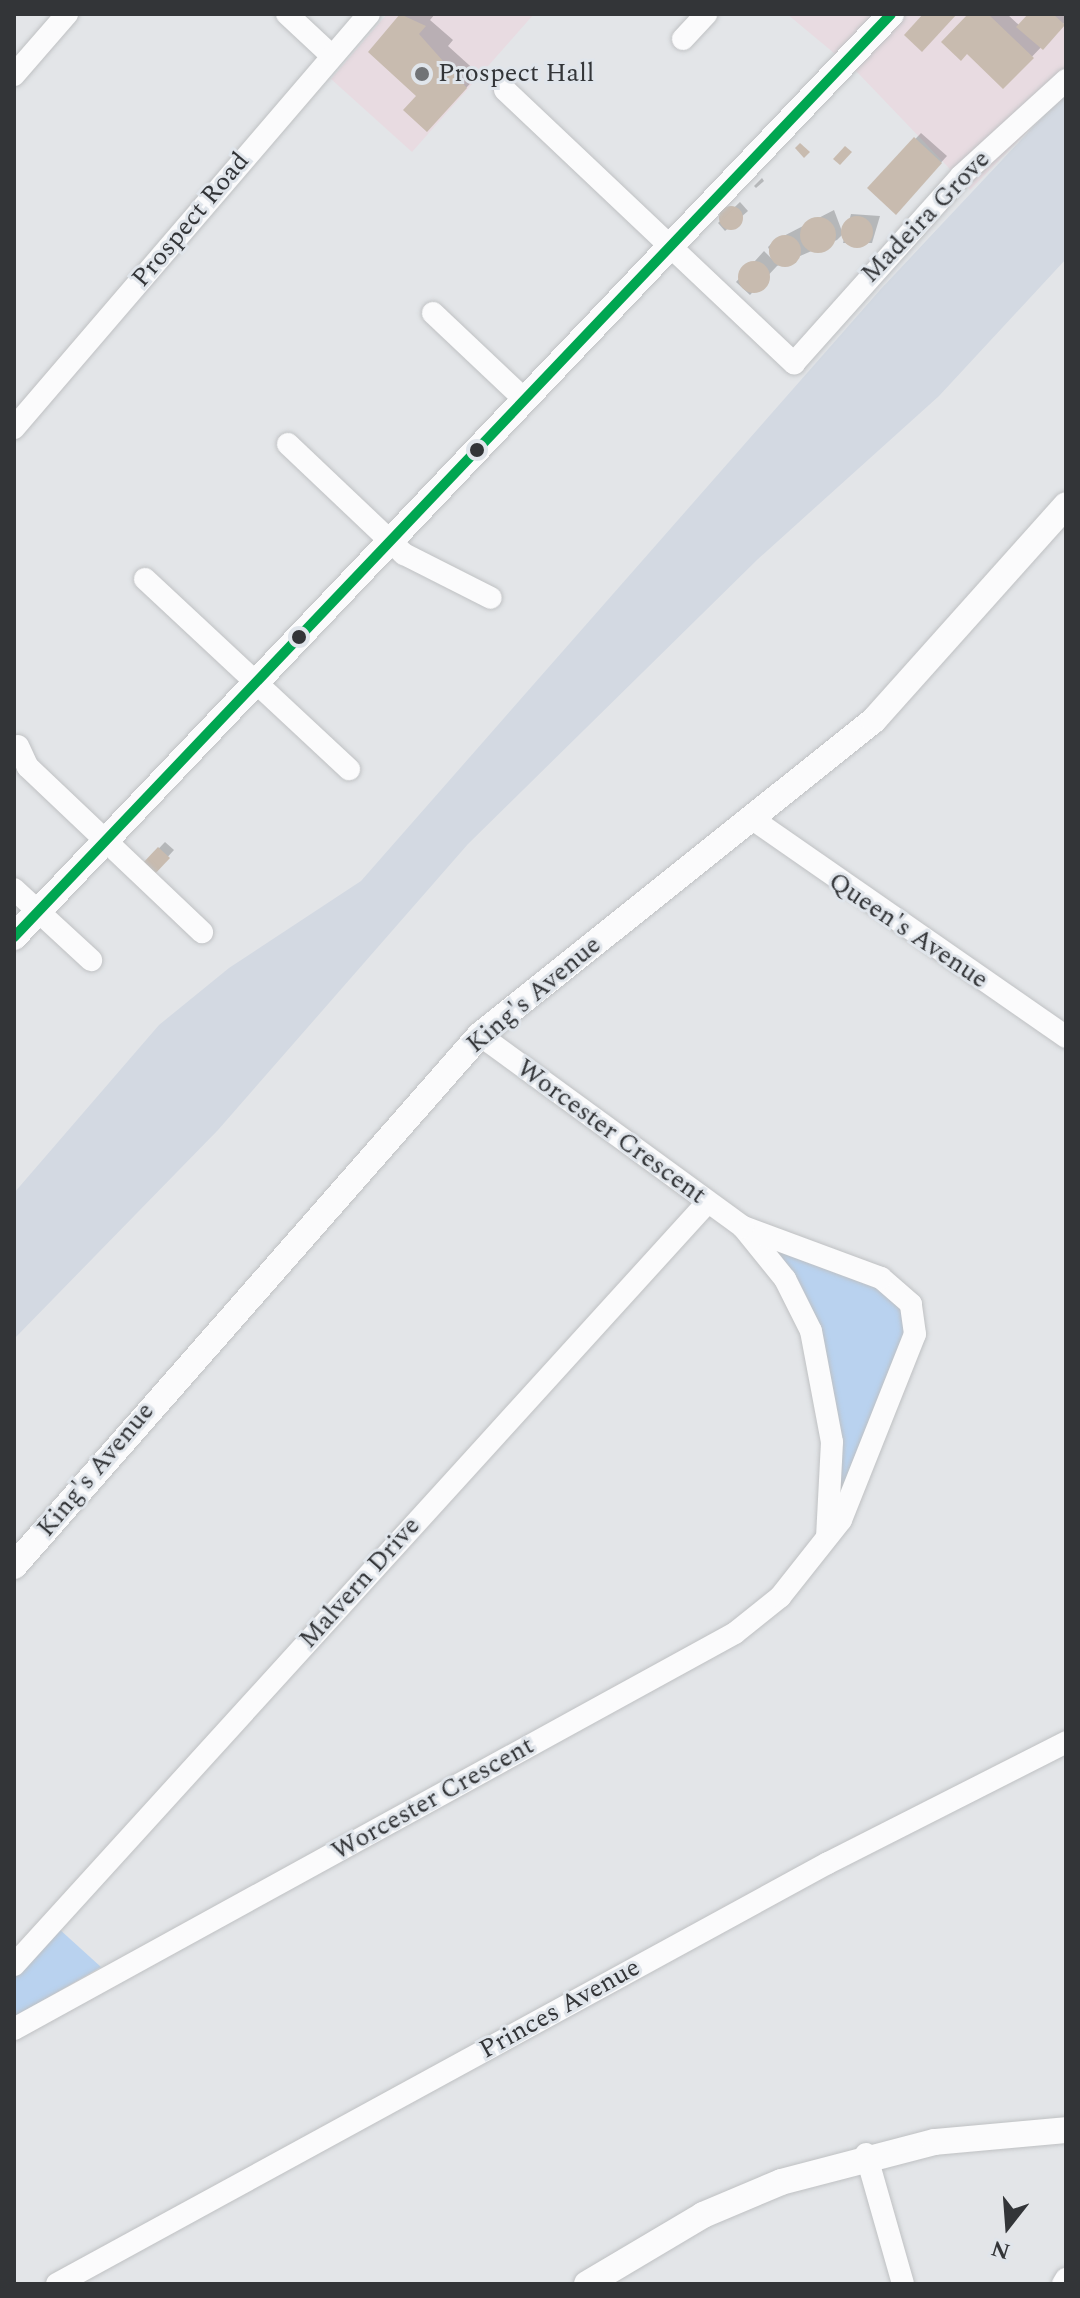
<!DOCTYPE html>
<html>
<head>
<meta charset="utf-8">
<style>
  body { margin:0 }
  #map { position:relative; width:1080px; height:2298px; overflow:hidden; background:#e3e5e8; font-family:Spectral,serif }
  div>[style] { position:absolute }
  .commercial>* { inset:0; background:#e8dbe1 }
  .built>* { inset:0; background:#d3d9e2 }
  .green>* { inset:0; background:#b9d2ef }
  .shadow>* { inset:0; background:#0003 }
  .building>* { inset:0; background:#c8bbaf }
  .round { border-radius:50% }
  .roads { filter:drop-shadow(0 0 2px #bfc1c3) drop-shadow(0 0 2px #bfc1c3) }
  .minor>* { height:22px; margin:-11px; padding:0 11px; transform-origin:11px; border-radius:11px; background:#fbfbfc }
  .tertiary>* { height:26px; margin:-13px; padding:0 13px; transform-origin:13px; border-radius:13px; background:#fbfbfc }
  .bus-1>* { height:10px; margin:-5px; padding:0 5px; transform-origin:5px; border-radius:5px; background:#00a651 }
  .dots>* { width:22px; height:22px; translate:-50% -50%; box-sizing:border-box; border:4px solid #e0e5eb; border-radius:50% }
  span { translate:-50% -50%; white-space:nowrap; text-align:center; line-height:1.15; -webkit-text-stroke:6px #e0e5eb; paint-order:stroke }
  .poi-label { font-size:26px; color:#333538 }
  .left { translate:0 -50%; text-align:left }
  .street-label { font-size:26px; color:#333538 }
  .frame { position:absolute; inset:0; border:16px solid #333538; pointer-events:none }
  .north { position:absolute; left:968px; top:2186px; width:80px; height:80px; -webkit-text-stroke:6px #e0e5eb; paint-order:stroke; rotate:197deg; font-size:22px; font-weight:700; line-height:32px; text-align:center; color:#333538 }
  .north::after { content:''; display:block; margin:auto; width:28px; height:36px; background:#333538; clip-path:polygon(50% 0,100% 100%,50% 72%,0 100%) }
</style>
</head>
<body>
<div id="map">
  <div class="commercial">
    <div style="clip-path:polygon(387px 14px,534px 14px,412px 152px,331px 79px)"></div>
    <div style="clip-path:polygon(787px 14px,1066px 14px,1066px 92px,970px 190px,858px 73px)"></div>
  </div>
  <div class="built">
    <div style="clip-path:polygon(1066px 92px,1066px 259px,939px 396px,758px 559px,468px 844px,218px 1130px,14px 1339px,14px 1193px,159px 1025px,229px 968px,361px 881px,880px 290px)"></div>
  </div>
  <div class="green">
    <div style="clip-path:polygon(766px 1237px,877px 1285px,905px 1314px,905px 1340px,836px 1518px,836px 1422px)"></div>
    <div style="clip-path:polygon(58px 1928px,101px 1967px,14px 2017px,14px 1976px)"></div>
  </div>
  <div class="shadow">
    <div style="clip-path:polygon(403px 14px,435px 14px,430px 20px,453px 40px,448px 46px,479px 74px,440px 116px,371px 51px)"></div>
    <div style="clip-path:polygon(971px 14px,1007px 14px,1020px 26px,1030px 14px,1066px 14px,1066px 21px,1003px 87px)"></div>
    <div style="clip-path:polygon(921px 133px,947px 156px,896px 212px,869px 188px)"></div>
    <div style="clip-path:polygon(762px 178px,764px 181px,756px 188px,754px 186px)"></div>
    <div style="clip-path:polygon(740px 202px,748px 211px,725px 231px,718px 223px)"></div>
    <div style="clip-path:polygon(834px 210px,843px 234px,837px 240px,777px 266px,750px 295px,736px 282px,764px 251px,775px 262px,768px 247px,774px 241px)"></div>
    <div style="clip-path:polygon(851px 214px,880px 216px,872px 243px,843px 243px)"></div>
    <div style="clip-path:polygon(165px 842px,174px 850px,153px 873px,144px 864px)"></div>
  </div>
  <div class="building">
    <div style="clip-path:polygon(400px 14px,426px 26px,419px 34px,467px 88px,427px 132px,403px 110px,416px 96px,368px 52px)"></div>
    <div style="clip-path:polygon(923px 14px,957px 14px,922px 52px,904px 35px)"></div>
    <div style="clip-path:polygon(968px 14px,988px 14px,1034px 58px,1003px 89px,967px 54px,961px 61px,941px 42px)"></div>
    <div style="clip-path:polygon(1028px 14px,1053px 14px,1065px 25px,1043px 50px,1016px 27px)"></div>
    <div style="clip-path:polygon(914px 137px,942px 163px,896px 215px,867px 188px)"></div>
    <div style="clip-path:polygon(800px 143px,810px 152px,804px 158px,795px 148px)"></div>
    <div style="clip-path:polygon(845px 146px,852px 152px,840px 165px,833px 159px)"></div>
    <div class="round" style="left:719px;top:206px;width:24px;height:24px"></div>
    <div class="round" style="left:841px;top:216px;width:32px;height:32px"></div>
    <div class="round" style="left:800px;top:217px;width:36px;height:36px"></div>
    <div class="round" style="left:769px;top:235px;width:32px;height:32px"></div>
    <div class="round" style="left:738px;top:261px;width:32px;height:32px"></div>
    <div style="clip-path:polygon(158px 847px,170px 858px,153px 876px,141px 865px)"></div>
  </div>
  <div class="roads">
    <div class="minor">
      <div style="left:287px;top:14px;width:60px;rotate:43deg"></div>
      <div style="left:683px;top:39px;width:34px;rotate:-47deg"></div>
      <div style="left:14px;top:75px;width:81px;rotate:-49deg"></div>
      <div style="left:505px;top:90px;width:398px;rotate:43.4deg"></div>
      <div style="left:794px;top:363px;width:251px;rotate:-48.2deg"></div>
      <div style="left:961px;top:176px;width:142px;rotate:-42.4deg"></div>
      <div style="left:433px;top:313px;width:124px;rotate:43.4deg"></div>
      <div style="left:14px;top:428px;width:545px;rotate:-49.39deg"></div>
      <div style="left:288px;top:444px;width:160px;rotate:43.5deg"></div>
      <div style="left:404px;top:554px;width:97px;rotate:26.8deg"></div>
      <div style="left:145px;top:579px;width:279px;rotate:43deg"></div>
      <div style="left:18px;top:746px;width:23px;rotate:65deg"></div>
      <div style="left:28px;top:767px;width:240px;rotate:43.5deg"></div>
      <div style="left:754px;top:820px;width:380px;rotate:34.8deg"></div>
      <div style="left:14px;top:889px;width:105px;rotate:42.7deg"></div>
      <div style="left:743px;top:1227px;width:67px;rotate:51.1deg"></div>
      <div style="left:785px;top:1279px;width:58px;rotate:63.4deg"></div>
      <div style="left:811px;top:1331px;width:113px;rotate:79.3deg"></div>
      <div style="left:832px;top:1442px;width:95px;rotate:93deg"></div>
      <div style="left:14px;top:1965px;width:1030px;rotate:-47.72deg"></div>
      <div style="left:14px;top:2029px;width:823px;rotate:-28.78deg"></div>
      <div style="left:735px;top:1633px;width:58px;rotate:-38.7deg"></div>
      <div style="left:780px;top:1597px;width:98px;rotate:-51.6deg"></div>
      <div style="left:841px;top:1520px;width:200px;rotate:-68.3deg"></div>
      <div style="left:915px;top:1334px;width:30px;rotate:-98deg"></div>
      <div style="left:911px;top:1304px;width:40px;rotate:-139deg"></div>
      <div style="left:881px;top:1278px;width:147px;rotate:-159.7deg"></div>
      <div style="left:743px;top:1227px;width:326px;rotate:-143.9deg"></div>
      <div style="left:866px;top:2154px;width:135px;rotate:74.1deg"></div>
      <div style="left:57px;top:2284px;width:878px;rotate:-28.64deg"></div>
      <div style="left:828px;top:1863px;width:267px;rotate:-26.9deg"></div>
      <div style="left:1063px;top:2284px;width:6px;rotate:-59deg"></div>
    </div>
    <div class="tertiary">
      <div style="left:14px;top:937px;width:1273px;rotate:-46.46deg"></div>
      <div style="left:14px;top:1566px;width:706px;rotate:-48.73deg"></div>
      <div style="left:480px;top:1035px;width:504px;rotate:-38.64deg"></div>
      <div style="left:874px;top:720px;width:288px;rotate:-48.2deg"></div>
      <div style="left:587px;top:2284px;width:135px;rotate:-30.7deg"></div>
      <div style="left:703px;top:2215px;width:85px;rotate:-22.9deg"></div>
      <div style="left:781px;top:2182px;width:159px;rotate:-14.6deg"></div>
      <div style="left:935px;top:2142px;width:132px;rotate:-5.2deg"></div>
    </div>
  </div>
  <div class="bus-1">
    <div style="left:14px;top:937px;width:1273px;rotate:-46.46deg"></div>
  </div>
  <div class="dots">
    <div style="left:422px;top:74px;background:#717376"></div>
    <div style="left:477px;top:450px;background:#333538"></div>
    <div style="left:299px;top:637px;background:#333538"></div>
  </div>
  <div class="poi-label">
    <span class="left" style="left:438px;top:74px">Prospect Hall</span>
  </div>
  <div class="street-label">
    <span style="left:926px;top:217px;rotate:-46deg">Madeira Grove</span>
    <span style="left:191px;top:220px;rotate:-50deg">Prospect Road</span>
    <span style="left:908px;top:931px;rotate:34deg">Queen's Avenue</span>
    <span style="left:534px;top:995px;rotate:-40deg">King's Avenue</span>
    <span style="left:611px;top:1132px;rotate:36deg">Worcester Crescent</span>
    <span style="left:96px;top:1470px;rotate:-50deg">King's Avenue</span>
    <span style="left:360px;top:1583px;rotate:-48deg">Malvern Drive</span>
    <span style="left:433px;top:1799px;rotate:-29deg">Worcester Crescent</span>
    <span style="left:560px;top:2009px;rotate:-29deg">Princes Avenue</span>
  </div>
  <div class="frame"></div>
  <div class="north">N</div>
</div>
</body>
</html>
